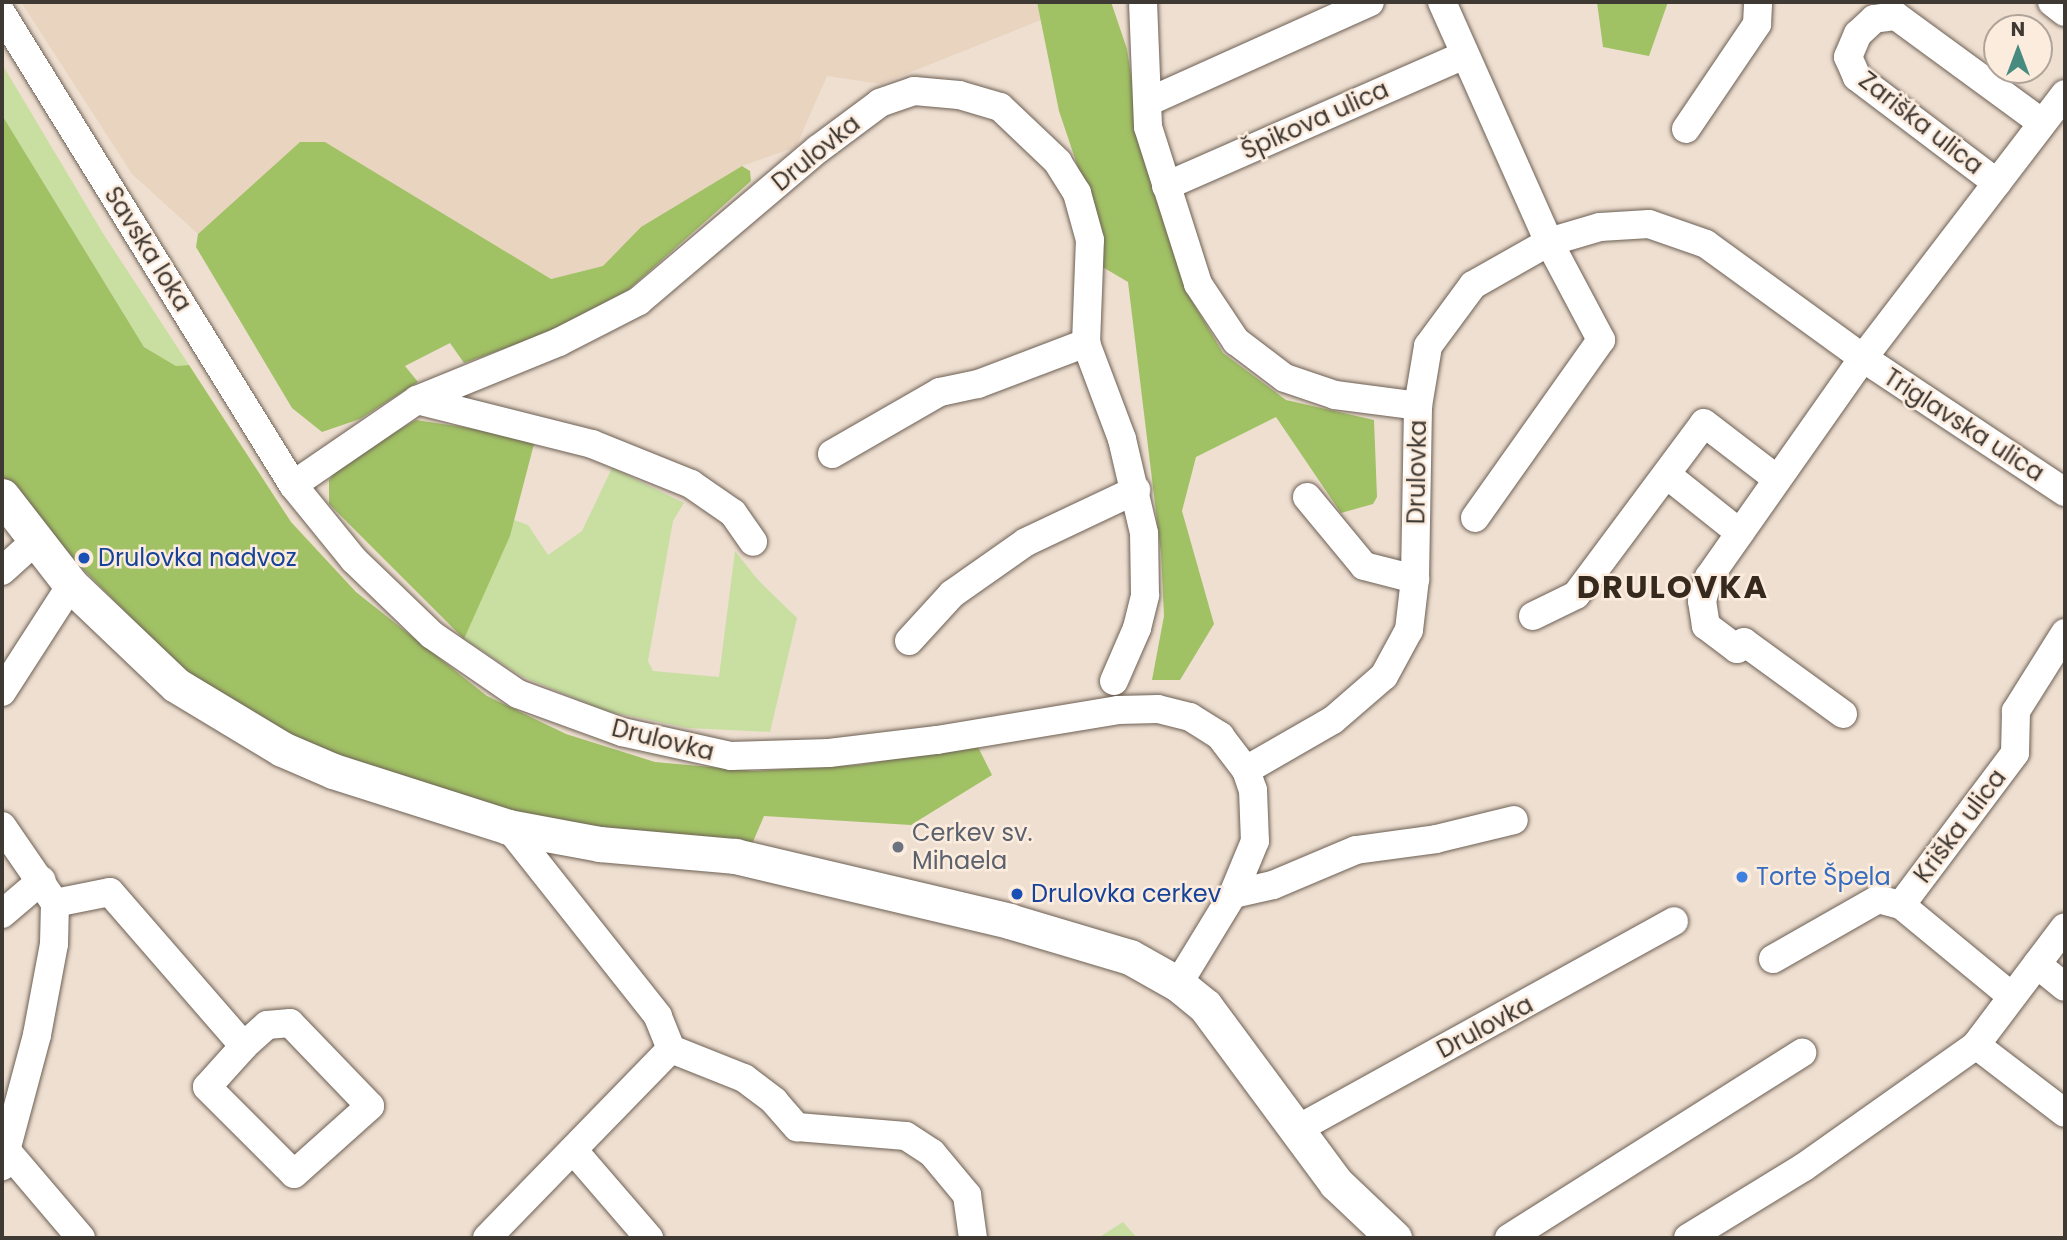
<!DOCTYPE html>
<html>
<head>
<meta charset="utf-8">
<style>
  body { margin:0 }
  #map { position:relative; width:2067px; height:1240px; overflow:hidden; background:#eedfd1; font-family:Poppins,sans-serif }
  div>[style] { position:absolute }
  .built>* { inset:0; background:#e9d4c0 }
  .green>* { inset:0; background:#c8dfa1 }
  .forest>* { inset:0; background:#a1c165 }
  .roads { filter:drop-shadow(0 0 2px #6d6054) drop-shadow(0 0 2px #6d6054) }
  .minor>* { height:28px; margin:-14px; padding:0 14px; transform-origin:14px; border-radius:14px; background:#fff }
  .tertiary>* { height:35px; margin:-17.5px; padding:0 17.5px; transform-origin:17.5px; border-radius:17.5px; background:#fff }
  .dots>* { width:19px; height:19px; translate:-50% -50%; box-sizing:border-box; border:4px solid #fcecde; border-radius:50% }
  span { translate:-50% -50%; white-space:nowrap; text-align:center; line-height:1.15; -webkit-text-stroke:5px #fcecde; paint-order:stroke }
  .street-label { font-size:24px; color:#3f3934 }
  .transit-label { font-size:24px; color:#164399 }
  .left { translate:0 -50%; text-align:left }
  .worship-label { font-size:24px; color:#5b616d }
  .shop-label { font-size:24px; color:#366cbe }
  .district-label { font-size:32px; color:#362a1f; font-weight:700; letter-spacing:2px }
  .frame { position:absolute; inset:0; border:4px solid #3f3934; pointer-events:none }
  .north { position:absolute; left:1983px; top:14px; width:70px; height:70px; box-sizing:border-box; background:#fcecde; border:2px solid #b0a49a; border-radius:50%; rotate:0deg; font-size:19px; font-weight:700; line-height:28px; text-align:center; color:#3f3934 }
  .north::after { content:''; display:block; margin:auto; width:24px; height:32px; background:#478b80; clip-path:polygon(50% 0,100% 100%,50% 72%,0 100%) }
</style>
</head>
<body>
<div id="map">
  <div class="built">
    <div style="clip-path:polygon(21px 2px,1037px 2px,1041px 20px,881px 84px,827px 76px,796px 147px,742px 166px,641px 227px,603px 266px,551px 279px,325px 142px,300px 142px,198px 234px,132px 174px)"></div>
  </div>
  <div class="green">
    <div style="clip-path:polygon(2px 64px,104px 235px,189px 365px,176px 366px,144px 347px,2px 115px)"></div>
    <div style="clip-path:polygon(612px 468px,684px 503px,673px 521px,648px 661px,653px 671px,719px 677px,735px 551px,758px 580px,797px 618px,770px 732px,688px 728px,606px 711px,523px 677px,464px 639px,514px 520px,528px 525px,548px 555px,582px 531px)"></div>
    <div style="clip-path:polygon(1123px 1222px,1137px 1238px,1098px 1238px)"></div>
  </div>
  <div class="forest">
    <div style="clip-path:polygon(1037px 2px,1111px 2px,1127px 49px,1139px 128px,1188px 294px,1223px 353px,1286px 400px,1374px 420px,1377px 497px,1373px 504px,1341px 513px,1276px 417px,1196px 457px,1182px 511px,1214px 624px,1180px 680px,1152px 680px,1164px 616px,1161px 553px,1128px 282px,1094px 262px,1087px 194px,1059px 111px)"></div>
    <div style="clip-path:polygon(1597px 2px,1668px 2px,1649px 56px,1603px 47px)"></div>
    <div style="clip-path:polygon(2px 115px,144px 347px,176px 366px,189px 365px,291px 522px,356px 592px,487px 696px,566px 734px,655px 762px,754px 771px,859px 765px,977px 745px,992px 775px,911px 825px,764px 816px,752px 844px,653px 837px,462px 803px,305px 742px,199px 686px,79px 565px,2px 477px)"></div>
    <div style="clip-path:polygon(300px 142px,325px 142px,551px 279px,603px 266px,641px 227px,742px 166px,750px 171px,751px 181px,628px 290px,545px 334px,464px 363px,450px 343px,405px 366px,418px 382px,360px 419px,322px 432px,292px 408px,196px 247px,198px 234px)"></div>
    <div style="clip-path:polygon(416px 420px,502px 433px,534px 444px,510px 536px,464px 639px,329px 504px,329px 480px,344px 462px)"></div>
  </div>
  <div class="roads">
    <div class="minor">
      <div style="left:1143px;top:2px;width:125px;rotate:87.7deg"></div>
      <div style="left:1148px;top:127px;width:165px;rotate:72.3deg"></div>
      <div style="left:1198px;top:284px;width:69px;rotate:56.3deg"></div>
      <div style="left:1236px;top:341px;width:61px;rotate:37.1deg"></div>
      <div style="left:1285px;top:378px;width:53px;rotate:18.8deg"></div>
      <div style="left:1335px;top:395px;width:84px;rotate:7.5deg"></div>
      <div style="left:1442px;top:2px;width:263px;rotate:66deg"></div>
      <div style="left:1549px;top:242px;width:111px;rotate:62deg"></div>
      <div style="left:1601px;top:340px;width:218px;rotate:125.3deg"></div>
      <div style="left:2052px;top:2px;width:16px;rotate:38deg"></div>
      <div style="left:2px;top:14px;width:554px;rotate:58.29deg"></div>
      <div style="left:1150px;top:101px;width:241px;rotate:-24.2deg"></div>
      <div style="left:1686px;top:129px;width:127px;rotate:-55.9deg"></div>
      <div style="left:1757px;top:24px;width:22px;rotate:-87deg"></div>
      <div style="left:1997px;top:183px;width:176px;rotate:-142.9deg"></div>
      <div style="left:1857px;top:77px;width:22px;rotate:-114deg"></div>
      <div style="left:1848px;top:57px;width:25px;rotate:-67deg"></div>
      <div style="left:1858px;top:34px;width:22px;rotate:-43deg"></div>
      <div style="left:1874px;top:19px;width:22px;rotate:-8deg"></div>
      <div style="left:1896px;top:16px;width:181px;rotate:36.2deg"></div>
      <div style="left:1166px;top:186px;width:326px;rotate:-23.7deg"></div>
      <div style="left:417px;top:400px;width:180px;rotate:14.1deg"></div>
      <div style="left:592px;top:444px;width:107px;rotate:22deg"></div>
      <div style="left:691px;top:484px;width:51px;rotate:34.6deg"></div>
      <div style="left:733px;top:513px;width:35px;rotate:55deg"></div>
      <div style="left:832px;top:454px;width:125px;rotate:-29.9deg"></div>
      <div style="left:940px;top:392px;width:39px;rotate:-12deg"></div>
      <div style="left:978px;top:384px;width:116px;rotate:-20.8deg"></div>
      <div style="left:1667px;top:475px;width:93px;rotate:38.5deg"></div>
      <div style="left:1307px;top:497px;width:89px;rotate:50.4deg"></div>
      <div style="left:1364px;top:566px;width:53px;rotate:14.3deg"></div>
      <div style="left:2px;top:571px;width:43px;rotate:-42.2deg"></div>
      <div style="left:1533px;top:616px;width:48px;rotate:-26deg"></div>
      <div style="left:1576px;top:595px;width:214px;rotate:-53.3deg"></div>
      <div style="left:1704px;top:423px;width:92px;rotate:37.5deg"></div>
      <div style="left:909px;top:641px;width:64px;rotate:-47.5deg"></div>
      <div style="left:952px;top:594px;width:90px;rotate:-35.1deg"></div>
      <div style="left:1026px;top:542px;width:122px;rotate:-25.3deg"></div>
      <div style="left:1114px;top:681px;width:58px;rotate:-66.5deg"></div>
      <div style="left:1137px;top:628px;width:34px;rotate:-76deg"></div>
      <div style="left:1145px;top:595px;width:62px;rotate:-90.9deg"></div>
      <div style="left:1144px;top:533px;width:97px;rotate:-103.2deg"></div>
      <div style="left:1122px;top:439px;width:103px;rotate:-110.6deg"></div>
      <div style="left:1086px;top:343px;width:103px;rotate:-87.8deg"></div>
      <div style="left:1090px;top:240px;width:49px;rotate:-105.5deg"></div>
      <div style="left:1077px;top:193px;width:36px;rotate:-122deg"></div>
      <div style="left:1058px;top:162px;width:80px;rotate:-136.5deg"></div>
      <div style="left:1000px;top:107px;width:43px;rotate:-163.7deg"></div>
      <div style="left:959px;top:95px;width:45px;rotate:-174.9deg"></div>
      <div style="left:914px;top:91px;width:36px;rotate:161deg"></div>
      <div style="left:880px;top:103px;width:77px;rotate:143.4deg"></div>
      <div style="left:818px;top:149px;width:235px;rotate:139.7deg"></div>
      <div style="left:639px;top:301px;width:90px;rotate:152.9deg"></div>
      <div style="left:559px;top:342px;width:153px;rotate:157.8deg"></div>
      <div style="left:417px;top:400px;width:150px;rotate:145.6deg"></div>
      <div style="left:293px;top:485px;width:97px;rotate:50.9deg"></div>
      <div style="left:354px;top:560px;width:108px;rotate:43.9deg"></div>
      <div style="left:432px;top:635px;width:104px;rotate:34.5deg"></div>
      <div style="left:518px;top:694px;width:111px;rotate:20.1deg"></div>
      <div style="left:622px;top:732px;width:112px;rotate:12.4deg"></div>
      <div style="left:731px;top:756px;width:98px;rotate:-1.8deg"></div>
      <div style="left:829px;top:753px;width:109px;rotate:-6.9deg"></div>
      <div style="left:937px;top:740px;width:183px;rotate:-9.4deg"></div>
      <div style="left:1118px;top:710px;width:40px;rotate:-1.4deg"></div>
      <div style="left:1158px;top:709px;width:33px;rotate:14deg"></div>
      <div style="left:1190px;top:717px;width:36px;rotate:32deg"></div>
      <div style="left:1220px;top:736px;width:43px;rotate:52.6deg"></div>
      <div style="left:1246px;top:770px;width:21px;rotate:71deg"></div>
      <div style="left:1253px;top:790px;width:51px;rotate:87.8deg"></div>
      <div style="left:1255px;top:841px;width:57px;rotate:112.5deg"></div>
      <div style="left:1233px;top:894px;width:105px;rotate:121.4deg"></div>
      <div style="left:2px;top:692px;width:127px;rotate:-57.2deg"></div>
      <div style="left:1843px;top:714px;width:122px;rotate:-144deg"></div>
      <div style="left:1744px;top:642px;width:10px;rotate:135deg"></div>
      <div style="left:1737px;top:649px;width:39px;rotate:-143deg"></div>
      <div style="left:1706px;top:626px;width:25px;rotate:-99deg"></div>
      <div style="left:1702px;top:601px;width:25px;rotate:-74deg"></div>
      <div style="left:1709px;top:577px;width:268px;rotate:-54.9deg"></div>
      <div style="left:1863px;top:358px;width:332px;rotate:-52.6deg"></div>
      <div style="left:1246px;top:770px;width:100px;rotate:-29.9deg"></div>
      <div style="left:1333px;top:720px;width:67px;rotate:-40.8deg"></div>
      <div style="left:1384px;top:676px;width:52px;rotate:-61.5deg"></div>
      <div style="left:1409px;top:630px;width:51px;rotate:-83.3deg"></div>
      <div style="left:1415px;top:579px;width:173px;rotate:-89deg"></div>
      <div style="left:1418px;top:406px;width:61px;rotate:-80.5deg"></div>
      <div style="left:1428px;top:346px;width:76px;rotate:-53.6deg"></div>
      <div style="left:1473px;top:285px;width:87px;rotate:-29.5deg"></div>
      <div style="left:1549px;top:242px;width:53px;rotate:-16.4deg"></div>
      <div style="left:1600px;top:227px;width:49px;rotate:-3.5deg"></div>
      <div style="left:1649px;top:224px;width:60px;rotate:19.3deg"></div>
      <div style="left:1706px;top:244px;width:194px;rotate:36deg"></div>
      <div style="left:1863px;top:358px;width:242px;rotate:33.6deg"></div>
      <div style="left:2px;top:826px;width:93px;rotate:55.5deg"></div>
      <div style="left:55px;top:903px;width:41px;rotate:91.4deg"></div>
      <div style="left:54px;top:944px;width:93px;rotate:100.6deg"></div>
      <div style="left:37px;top:1035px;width:136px;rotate:105deg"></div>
      <div style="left:1233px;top:894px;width:41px;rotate:-12.7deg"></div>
      <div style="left:1273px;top:885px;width:90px;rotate:-22.9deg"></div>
      <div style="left:1356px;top:850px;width:81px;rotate:-7.8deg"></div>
      <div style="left:1436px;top:839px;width:80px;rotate:-13.7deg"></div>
      <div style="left:55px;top:903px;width:56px;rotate:-11.3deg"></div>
      <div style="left:110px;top:892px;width:204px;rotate:49deg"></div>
      <div style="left:244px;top:1046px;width:55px;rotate:132.1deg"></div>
      <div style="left:207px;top:1087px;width:123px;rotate:45deg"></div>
      <div style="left:294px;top:1174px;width:102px;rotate:-41.8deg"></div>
      <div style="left:370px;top:1106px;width:115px;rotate:-133.9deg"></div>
      <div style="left:290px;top:1023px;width:23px;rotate:175deg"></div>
      <div style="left:267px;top:1025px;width:31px;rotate:138deg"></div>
      <div style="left:1901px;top:905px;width:141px;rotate:39.5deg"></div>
      <div style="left:2px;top:914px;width:52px;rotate:-40.4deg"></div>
      <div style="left:1773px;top:959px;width:121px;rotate:-29.7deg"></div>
      <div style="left:1878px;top:899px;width:24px;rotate:15deg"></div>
      <div style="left:1901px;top:905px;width:190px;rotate:-53.1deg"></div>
      <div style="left:2015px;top:753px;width:42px;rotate:-88.6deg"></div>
      <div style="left:2016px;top:711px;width:92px;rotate:-57.9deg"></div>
      <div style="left:2037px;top:964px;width:46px;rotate:-52.9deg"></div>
      <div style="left:2065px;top:987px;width:36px;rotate:-141deg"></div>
      <div style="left:2037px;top:964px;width:101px;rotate:127deg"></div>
      <div style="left:1976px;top:1045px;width:112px;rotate:37.4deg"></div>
      <div style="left:671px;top:1049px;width:79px;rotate:21.7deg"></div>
      <div style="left:744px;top:1078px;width:38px;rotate:37deg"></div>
      <div style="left:774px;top:1101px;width:35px;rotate:49deg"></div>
      <div style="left:797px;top:1127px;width:109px;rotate:4.7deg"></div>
      <div style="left:906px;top:1136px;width:31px;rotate:33deg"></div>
      <div style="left:932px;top:1153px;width:55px;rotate:50.2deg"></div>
      <div style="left:967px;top:1195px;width:43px;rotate:82.1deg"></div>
      <div style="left:1294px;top:1131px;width:434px;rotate:-28.9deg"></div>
      <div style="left:7px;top:1151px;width:114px;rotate:49.6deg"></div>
      <div style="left:574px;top:1151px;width:115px;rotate:49.2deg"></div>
      <div style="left:487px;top:1238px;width:264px;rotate:-45.8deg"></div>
      <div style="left:671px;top:1049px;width:35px;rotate:-112deg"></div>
      <div style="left:658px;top:1016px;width:241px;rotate:-128.4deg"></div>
      <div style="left:1509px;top:1238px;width:347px;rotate:-32.3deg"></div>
      <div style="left:1688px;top:1238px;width:136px;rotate:-31.5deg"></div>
      <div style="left:1804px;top:1167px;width:211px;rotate:-35.3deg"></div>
    </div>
    <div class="tertiary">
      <div style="left:2px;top:496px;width:113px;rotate:52.2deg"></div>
      <div style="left:71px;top:585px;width:145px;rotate:43.6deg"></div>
      <div style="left:176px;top:685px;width:124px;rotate:31.1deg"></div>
      <div style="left:282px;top:749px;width:56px;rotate:23.3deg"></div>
      <div style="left:333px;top:771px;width:184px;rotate:17.7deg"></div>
      <div style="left:508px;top:827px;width:94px;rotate:10.5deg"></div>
      <div style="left:600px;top:844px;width:136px;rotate:5.1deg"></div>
      <div style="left:735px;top:856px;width:282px;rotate:13.3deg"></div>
      <div style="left:1009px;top:921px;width:126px;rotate:16.6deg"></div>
      <div style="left:1130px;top:957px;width:55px;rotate:29.4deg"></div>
      <div style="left:1178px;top:984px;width:35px;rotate:39deg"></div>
      <div style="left:1205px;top:1006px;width:220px;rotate:53.5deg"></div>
      <div style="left:1336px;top:1183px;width:80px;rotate:43.5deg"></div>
    </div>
  </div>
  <div class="dots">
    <div style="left:84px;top:558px;background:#1a4fb4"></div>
    <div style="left:898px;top:847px;background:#6b7280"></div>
    <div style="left:1742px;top:877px;background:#3f7fe0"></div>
    <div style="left:1017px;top:894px;background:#1a4fb4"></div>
  </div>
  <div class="street-label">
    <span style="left:1315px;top:120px;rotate:-24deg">Špikova ulica</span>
    <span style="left:1921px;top:123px;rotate:38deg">Zariška ulica</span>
    <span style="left:816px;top:153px;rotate:-39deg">Drulovka</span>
    <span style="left:148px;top:249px;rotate:58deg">Savska loka</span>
    <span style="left:1964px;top:425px;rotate:33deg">Triglavska ulica</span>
    <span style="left:1417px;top:472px;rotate:-89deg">Drulovka</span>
    <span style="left:663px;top:740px;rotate:14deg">Drulovka</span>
    <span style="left:1960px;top:826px;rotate:-53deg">Kriška ulica</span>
    <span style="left:1485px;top:1027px;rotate:-28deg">Drulovka</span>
  </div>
  <div class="transit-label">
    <span class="left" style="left:98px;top:558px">Drulovka nadvoz</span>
    <span class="left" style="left:1031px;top:894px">Drulovka cerkev</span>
  </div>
  <div class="worship-label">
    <span class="left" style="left:912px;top:847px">Cerkev sv.<br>Mihaela</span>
  </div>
  <div class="shop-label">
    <span class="left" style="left:1756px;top:877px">Torte Špela</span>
  </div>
  <div class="district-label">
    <span style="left:1673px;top:587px">DRULOVKA</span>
  </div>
  <div class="frame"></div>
  <div class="north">N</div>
</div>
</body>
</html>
